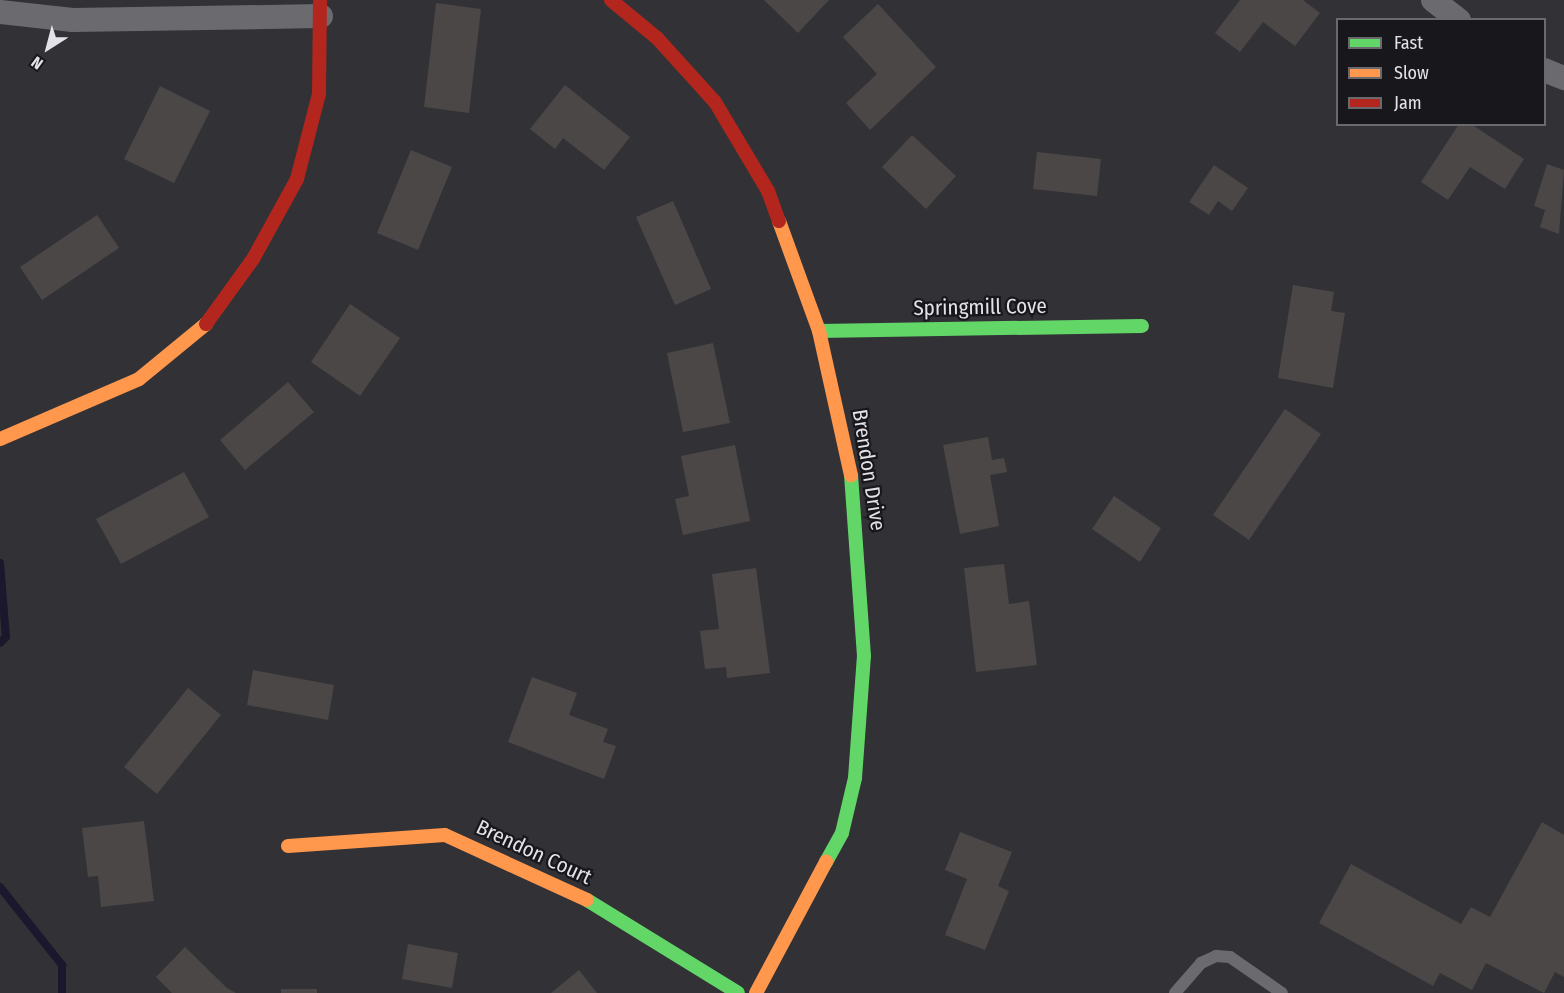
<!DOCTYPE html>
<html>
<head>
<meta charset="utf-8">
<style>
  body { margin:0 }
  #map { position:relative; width:1564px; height:993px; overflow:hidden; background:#313136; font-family:"Fira Sans Condensed",sans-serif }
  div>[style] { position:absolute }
  .stream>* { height:8px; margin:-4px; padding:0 4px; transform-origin:4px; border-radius:4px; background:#1b172c }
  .building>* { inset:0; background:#4b4746 }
  .lane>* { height:12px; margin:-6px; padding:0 6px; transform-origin:6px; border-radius:6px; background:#6b6a6f }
  .street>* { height:24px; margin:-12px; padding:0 12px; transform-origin:12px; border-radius:12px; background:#6b6a6f }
  .fast>* { height:14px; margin:-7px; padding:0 7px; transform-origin:7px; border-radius:7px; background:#63d668 }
  .slow>* { height:14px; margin:-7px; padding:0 7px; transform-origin:7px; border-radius:7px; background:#ff974d }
  .jam>* { height:14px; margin:-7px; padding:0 7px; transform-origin:7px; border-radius:7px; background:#b3261e }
  span { translate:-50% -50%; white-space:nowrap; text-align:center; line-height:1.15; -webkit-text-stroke:4.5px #18181c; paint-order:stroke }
  .street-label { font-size:21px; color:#e3e2e8 }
  .legend { position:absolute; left:1336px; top:18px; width:210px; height:108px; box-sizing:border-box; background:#18181c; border:2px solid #69696e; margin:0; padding:8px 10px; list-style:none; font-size:18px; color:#e3e2e8 }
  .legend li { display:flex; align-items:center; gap:12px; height:30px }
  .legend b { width:30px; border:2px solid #69696e }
  .north { position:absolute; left:18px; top:18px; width:60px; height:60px; -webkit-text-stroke:4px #18181c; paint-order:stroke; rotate:216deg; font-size:16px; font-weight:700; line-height:24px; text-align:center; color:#e3e2e8 }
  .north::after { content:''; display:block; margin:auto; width:21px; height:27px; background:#e3e2e8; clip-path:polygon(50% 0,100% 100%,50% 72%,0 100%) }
</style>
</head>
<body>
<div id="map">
  <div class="stream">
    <div style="left:0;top:563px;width:74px;rotate:85.4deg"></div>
    <div style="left:6px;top:637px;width:8px;rotate:135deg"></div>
    <div style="left:0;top:887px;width:100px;rotate:51.5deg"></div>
    <div style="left:62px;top:965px;width:28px;rotate:90deg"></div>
  </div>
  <div class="building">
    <div style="clip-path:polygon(764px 0,829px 0,798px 33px)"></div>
    <div style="clip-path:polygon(1240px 0,1303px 0,1320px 13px,1295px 46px,1263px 22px,1240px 52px,1215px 33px)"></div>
    <div style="clip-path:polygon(436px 3px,481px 9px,469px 113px,424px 107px)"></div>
    <div style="clip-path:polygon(878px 4px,936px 67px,870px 130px,846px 103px,877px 74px,843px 37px)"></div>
    <div style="clip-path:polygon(565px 85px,630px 137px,604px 170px,563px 138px,555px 149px,530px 129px)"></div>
    <div style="clip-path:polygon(160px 86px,210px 111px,174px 183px,124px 159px)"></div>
    <div style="clip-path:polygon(1459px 124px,1471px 124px,1524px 159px,1505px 189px,1470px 167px,1448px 200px,1421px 182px)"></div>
    <div style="clip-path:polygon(912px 135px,956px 176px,926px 209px,882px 167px)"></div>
    <div style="clip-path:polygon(411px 150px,452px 167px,418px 250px,377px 233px)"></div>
    <div style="clip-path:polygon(1037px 152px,1101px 159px,1097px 196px,1033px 189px)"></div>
    <div style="clip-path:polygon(1547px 164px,1564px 170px,1559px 234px,1540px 227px,1545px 210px,1534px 206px)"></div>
    <div style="clip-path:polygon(1214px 165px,1248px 188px,1232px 211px,1218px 201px,1209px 215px,1189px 202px)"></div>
    <div style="clip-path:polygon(673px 201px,711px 289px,675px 305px,636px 217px)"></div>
    <div style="clip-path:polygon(97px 215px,119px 248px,42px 300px,20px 267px)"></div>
    <div style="clip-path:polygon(1293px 285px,1334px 292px,1331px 311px,1345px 313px,1333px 388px,1278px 378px)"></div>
    <div style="clip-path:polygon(350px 304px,400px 338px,360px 396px,311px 362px)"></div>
    <div style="clip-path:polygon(713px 343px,730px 423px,683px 432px,667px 353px)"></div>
    <div style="clip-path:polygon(288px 382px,314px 412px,245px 470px,220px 440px)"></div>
    <div style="clip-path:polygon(1285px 409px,1321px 434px,1249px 540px,1213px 515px)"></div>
    <div style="clip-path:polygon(988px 437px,992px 460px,1004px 458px,1007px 472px,990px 475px,999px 526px,960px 534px,943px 445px)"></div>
    <div style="clip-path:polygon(735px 445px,750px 521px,683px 535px,675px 499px,689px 496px,681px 456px)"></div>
    <div style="clip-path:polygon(184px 472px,209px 517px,121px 564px,96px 519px)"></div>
    <div style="clip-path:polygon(1114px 496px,1161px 528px,1140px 562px,1092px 529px)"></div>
    <div style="clip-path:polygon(1004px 564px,1009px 604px,1029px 601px,1037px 665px,976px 672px,964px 568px)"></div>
    <div style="clip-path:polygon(756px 568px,770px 673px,727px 678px,726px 667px,705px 669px,700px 631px,719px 629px,712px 574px)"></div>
    <div style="clip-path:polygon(253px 670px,334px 685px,328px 720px,247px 705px)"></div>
    <div style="clip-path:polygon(532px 677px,577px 693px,569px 715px,608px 729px,603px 742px,616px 746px,604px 779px,508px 742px)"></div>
    <div style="clip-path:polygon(188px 688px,221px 715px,157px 794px,124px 767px)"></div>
    <div style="clip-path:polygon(144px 821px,154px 901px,101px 907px,98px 876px,88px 877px,82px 828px)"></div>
    <div style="clip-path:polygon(1542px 822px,1564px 835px,1564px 977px,1555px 972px,1544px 993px,1486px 963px,1472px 990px,1440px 973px,1433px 986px,1319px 923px,1351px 864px,1461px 924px,1471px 907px,1490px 917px)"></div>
    <div style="clip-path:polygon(960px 832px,1012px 852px,998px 886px,1009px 891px,985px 950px,945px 935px,967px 879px,945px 870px)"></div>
    <div style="clip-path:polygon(408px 944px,458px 953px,452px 988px,402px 979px)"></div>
    <div style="clip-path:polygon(185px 947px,227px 988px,236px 993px,172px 993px,156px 977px)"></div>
    <div style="clip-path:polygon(579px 970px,597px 993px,551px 993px)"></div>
    <div style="clip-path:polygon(281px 989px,317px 989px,317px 993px,281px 993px)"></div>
  </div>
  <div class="lane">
    <div style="left:1175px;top:993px;width:40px;rotate:-49deg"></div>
    <div style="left:1201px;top:963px;width:17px;rotate:-25deg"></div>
    <div style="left:1216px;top:956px;width:14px;rotate:4deg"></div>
    <div style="left:1230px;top:957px;width:63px;rotate:34.7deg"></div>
  </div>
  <div class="street">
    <div style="left:1433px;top:0;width:33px;rotate:38deg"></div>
    <div style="left:0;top:12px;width:73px;rotate:6.3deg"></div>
    <div style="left:73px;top:20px;width:248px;rotate:-0.9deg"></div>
    <div style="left:1544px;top:70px;width:22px;rotate:22deg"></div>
  </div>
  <div class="fast">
    <div style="left:819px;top:331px;width:323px;rotate:-0.9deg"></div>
    <div style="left:826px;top:862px;width:33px;rotate:-61deg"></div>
    <div style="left:842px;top:833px;width:57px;rotate:-76.7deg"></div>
    <div style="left:855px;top:778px;width:122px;rotate:-85.8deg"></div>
    <div style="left:864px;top:656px;width:181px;rotate:-94.1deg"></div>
    <div style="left:587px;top:900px;width:177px;rotate:31.6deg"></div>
  </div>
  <div class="slow">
    <div style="left:779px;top:221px;width:117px;rotate:70deg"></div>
    <div style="left:819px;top:331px;width:148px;rotate:77.5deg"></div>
    <div style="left:0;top:439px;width:151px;rotate:-23.3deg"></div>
    <div style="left:139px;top:379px;width:87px;rotate:-39.4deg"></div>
    <div style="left:288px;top:846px;width:157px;rotate:-4deg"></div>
    <div style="left:445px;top:835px;width:156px;rotate:24.6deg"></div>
    <div style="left:756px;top:993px;width:149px;rotate:-61.9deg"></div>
  </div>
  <div class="jam">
    <div style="left:611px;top:0;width:60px;rotate:39.6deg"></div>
    <div style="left:657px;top:38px;width:86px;rotate:47.8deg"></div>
    <div style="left:715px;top:102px;width:104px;rotate:59.2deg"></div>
    <div style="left:768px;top:191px;width:32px;rotate:70deg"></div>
    <div style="left:206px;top:324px;width:80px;rotate:-54.1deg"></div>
    <div style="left:253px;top:259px;width:91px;rotate:-61.2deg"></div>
    <div style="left:297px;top:179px;width:88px;rotate:-75.5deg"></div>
    <div style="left:319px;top:94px;width:94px;rotate:-89.4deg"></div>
  </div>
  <div class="street-label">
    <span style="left:980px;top:307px;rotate:-1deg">Springmill Cove</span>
    <span style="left:869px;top:470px;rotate:81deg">Brendon Drive</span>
    <span style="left:534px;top:852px;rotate:25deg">Brendon Court</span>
  </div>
  <ul class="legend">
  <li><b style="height:8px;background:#63d668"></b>Fast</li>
  <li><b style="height:8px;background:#ff974d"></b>Slow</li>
  <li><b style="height:8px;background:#b3261e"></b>Jam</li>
  </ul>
  <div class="north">N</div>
</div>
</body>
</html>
